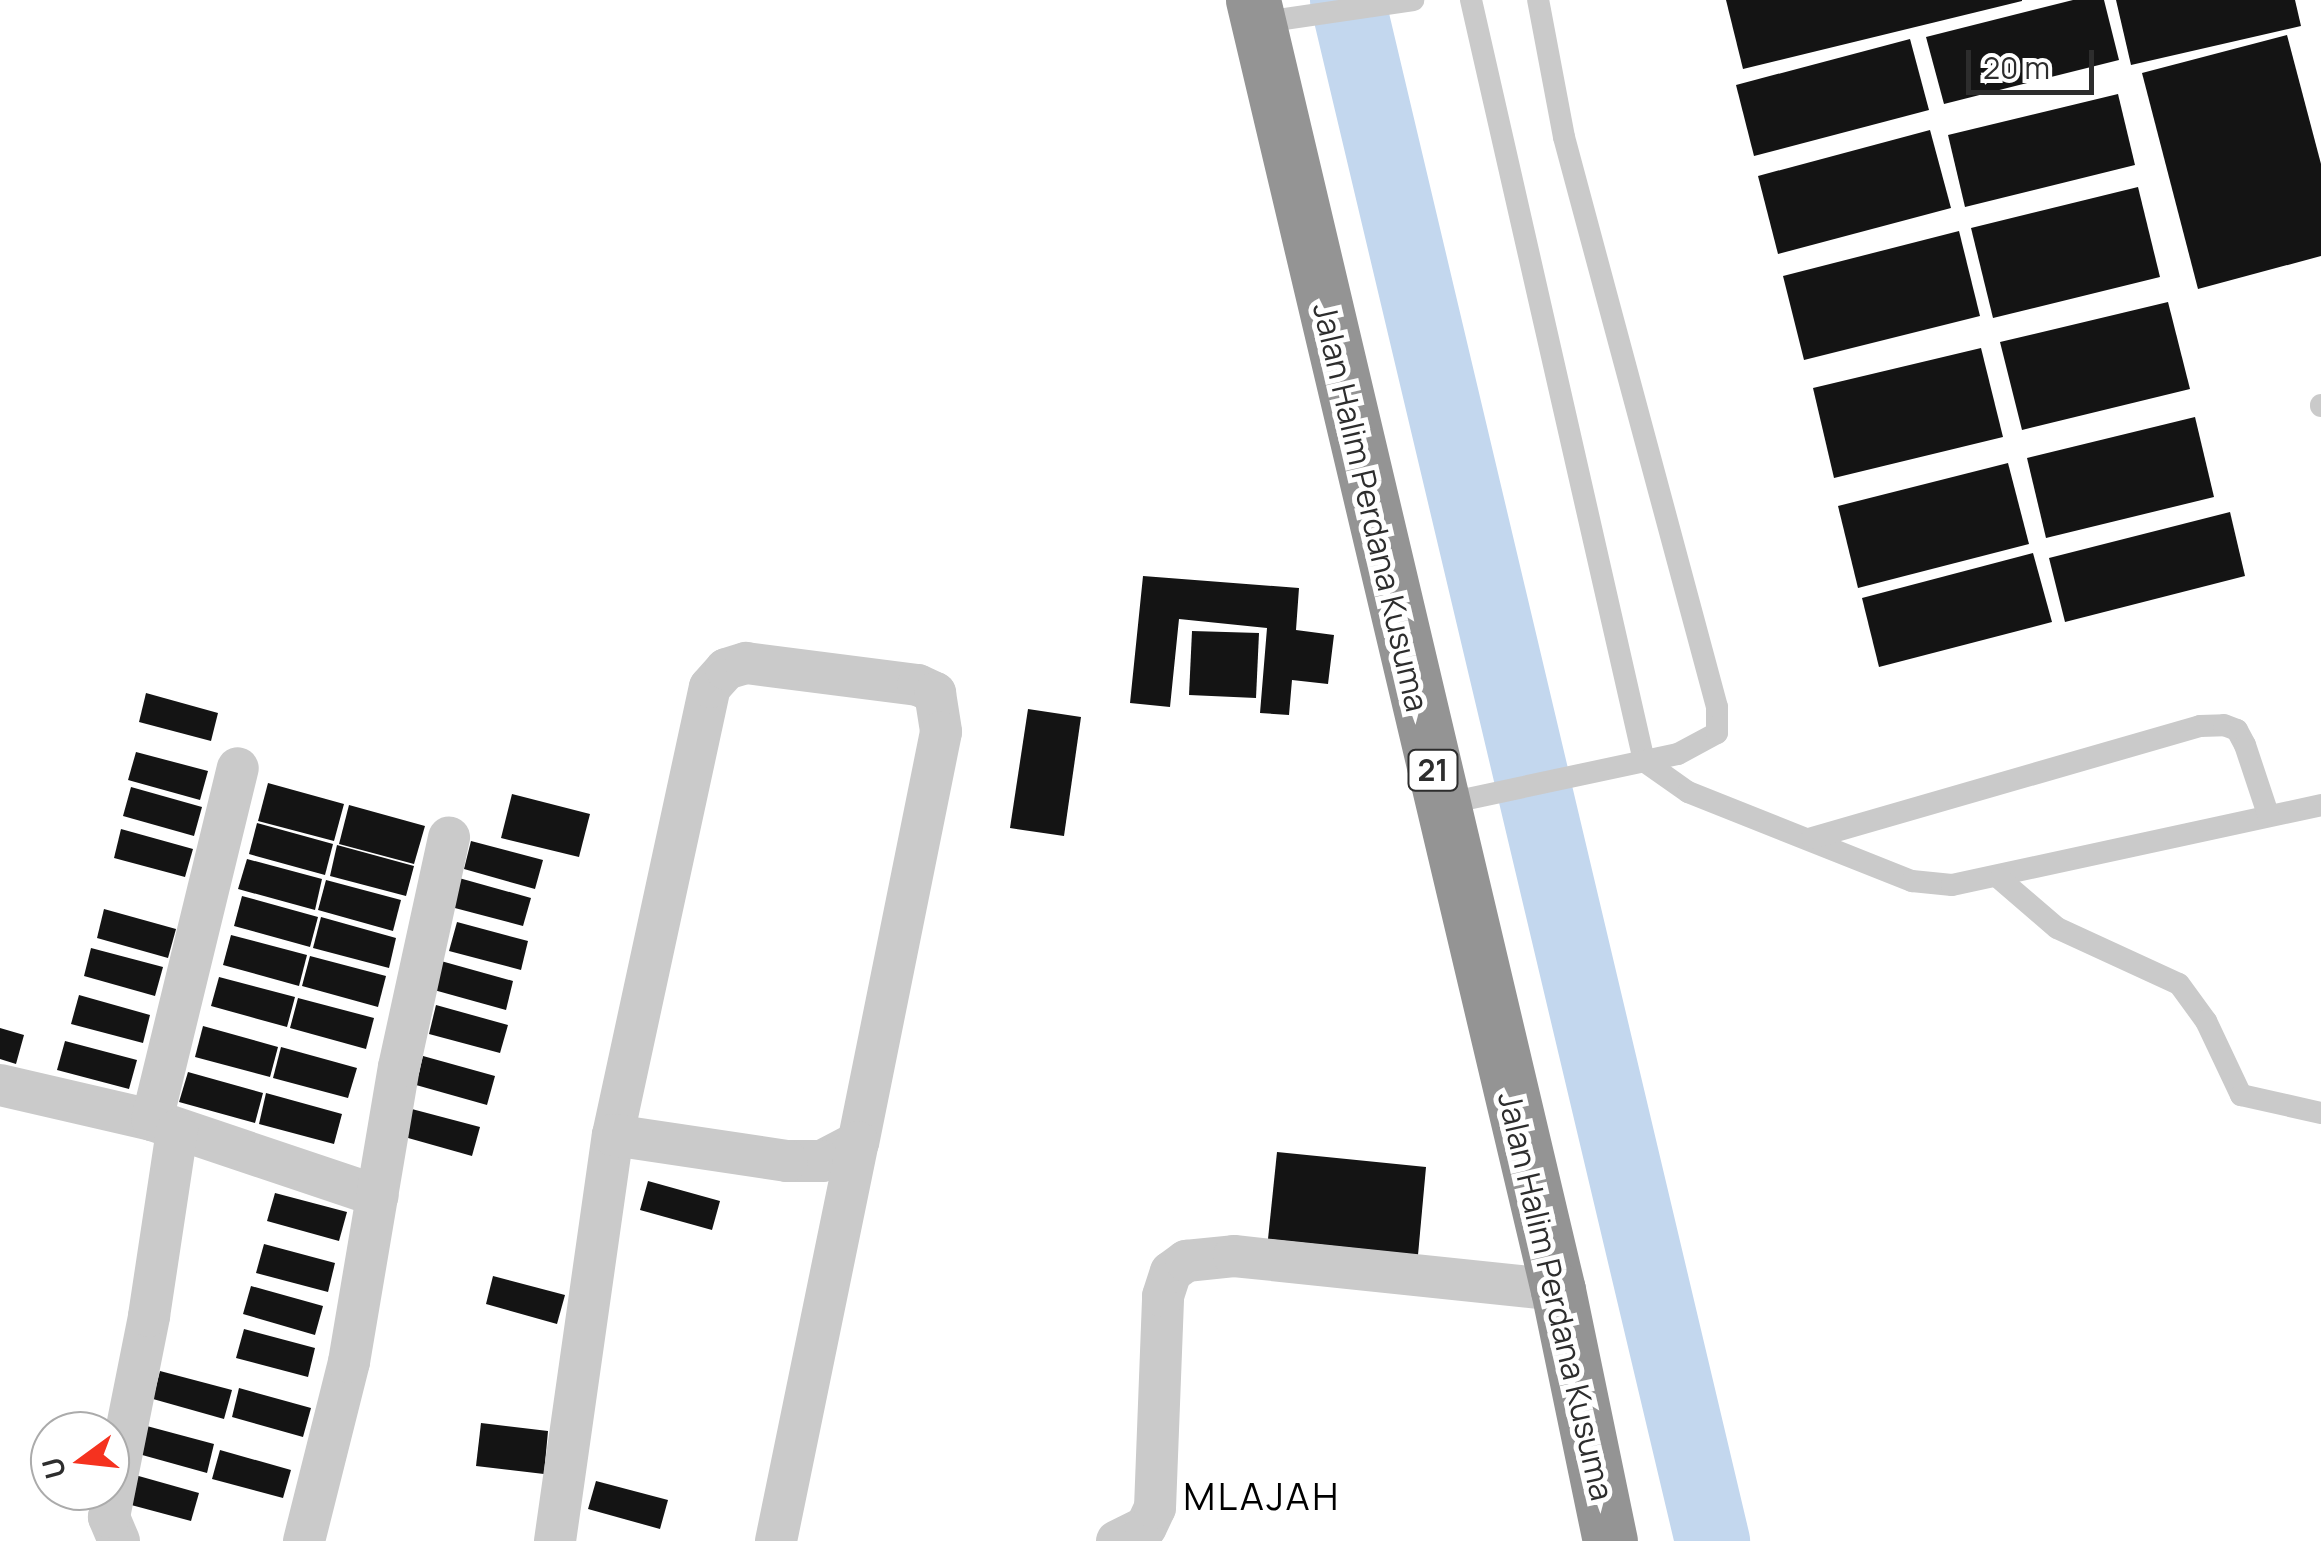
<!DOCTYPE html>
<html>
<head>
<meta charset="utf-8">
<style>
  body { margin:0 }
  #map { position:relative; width:2321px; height:1541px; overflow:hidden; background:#fff; font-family:Manrope,sans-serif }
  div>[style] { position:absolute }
  .river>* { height:75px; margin:-37.5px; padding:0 37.5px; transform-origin:37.5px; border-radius:37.5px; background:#c3d7ee }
  .building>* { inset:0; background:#141414 }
  .lane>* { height:22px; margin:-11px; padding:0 11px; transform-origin:11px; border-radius:11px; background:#cacaca }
  .street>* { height:42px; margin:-21px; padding:0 21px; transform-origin:21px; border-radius:21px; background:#cacaca }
  .highway>* { height:55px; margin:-27.5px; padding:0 27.5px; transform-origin:27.5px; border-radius:27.5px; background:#949494 }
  span { translate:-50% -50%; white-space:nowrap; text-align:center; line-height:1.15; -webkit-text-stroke:10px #fff; paint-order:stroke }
  .shield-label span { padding:2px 8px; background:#fff; border:2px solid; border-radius:8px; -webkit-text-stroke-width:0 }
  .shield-label { font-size:30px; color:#2d2d2d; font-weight:700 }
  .street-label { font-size:32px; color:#2d2d2d }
  .quarter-label { font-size:38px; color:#000; letter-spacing:2.5px }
  .north { position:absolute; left:30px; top:1411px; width:100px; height:100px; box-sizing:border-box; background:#fff; border:2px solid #ababab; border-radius:50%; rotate:255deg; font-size:28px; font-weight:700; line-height:40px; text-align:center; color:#2d2d2d }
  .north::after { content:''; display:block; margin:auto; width:35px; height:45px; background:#f5321f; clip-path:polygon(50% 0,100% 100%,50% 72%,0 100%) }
  .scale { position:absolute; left:1966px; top:50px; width:128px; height:45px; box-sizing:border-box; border:5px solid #2d2d2d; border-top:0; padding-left:12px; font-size:30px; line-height:35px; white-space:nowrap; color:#2d2d2d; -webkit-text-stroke:8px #fff; paint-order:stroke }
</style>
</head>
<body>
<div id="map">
  <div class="river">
    <div style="left:1347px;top:0;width:1584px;rotate:76.67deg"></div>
  </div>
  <div class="building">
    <div style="clip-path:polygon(1726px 0,2022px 0,2022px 1px,1743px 69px)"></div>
    <div style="clip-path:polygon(2073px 0,2104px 0,2119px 60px,1944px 104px,1926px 37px)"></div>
    <div style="clip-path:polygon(2116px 0,2295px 0,2301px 26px,2131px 65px)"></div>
    <div style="clip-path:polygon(2287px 35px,2321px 164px,2321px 256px,2198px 289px,2142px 73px)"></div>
    <div style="clip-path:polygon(1910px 39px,1929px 110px,1754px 156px,1736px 85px)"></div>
    <div style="clip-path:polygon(2118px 94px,2135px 165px,1965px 207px,1948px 135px)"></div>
    <div style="clip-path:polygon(1930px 130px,1951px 208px,1778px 254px,1758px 176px)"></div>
    <div style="clip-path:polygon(2138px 187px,2160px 277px,1993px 318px,1971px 228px)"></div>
    <div style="clip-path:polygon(1959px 231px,1980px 316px,1804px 360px,1783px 276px)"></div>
    <div style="clip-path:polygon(2168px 302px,2190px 389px,2022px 430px,2000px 342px)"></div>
    <div style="clip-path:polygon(1981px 348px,2003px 437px,1834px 478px,1813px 388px)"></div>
    <div style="clip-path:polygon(2195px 417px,2214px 497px,2046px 538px,2027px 458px)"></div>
    <div style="clip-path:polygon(2008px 463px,2029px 544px,1858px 588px,1838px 506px)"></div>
    <div style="clip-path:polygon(2230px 512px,2245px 576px,2065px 622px,2049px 558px)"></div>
    <div style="clip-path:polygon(2033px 553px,2052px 622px,1879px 667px,1862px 598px)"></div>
    <div style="clip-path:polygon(1143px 576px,1299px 588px,1296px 630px,1334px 635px,1328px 684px,1292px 680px,1289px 715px,1260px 713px,1267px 628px,1179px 619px,1170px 707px,1130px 703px)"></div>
    <div style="clip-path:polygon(1192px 631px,1259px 633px,1256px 698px,1189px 695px)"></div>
    <div style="clip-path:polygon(146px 693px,218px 713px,211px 741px,139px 722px)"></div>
    <div style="clip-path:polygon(1028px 709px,1081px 717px,1064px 836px,1010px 828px)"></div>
    <div style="clip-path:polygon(136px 752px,208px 771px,200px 800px,128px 780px)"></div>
    <div style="clip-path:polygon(268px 783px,344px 804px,334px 841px,258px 821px)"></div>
    <div style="clip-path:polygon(131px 787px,202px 807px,194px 836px,123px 816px)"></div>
    <div style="clip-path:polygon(512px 794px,590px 814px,579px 857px,501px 838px)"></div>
    <div style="clip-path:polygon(349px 805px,425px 826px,414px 864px,339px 844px)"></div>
    <div style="clip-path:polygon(257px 823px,333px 844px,325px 875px,249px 854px)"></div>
    <div style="clip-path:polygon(121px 829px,193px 849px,185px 877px,114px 858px)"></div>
    <div style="clip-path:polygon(471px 841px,543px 860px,535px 889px,464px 869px)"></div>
    <div style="clip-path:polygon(337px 845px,414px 866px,406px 896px,330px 876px)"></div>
    <div style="clip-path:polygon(247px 859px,322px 879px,315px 910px,238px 889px)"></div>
    <div style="clip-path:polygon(459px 878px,531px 898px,523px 926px,451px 907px)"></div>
    <div style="clip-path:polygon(326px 880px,401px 900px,393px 931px,318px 910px)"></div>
    <div style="clip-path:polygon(242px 896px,318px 917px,310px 947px,234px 926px)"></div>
    <div style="clip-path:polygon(104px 909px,176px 929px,168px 958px,97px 938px)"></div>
    <div style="clip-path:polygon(321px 917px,396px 938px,389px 968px,313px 948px)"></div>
    <div style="clip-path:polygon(457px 922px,528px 941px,521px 970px,449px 951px)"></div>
    <div style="clip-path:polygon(231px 935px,307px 955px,299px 986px,223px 965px)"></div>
    <div style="clip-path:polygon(91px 948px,163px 967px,155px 996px,84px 976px)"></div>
    <div style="clip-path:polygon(310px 956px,386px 976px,378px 1007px,302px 986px)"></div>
    <div style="clip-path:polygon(441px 961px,513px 981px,506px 1010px,434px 990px)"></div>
    <div style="clip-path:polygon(219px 977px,295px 997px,287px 1027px,211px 1006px)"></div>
    <div style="clip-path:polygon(79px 995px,150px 1015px,143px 1043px,71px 1024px)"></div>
    <div style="clip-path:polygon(298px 998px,374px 1018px,366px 1049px,290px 1028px)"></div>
    <div style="clip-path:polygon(436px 1005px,508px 1025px,500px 1053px,429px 1034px)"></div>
    <div style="clip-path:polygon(203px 1026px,278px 1047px,270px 1077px,195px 1057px)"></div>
    <div style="clip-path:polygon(0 1028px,24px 1035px,16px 1064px,0 1059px)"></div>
    <div style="clip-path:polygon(65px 1041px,137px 1060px,129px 1089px,57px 1070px)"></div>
    <div style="clip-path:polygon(281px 1047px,357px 1068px,348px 1098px,273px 1078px)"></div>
    <div style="clip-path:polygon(423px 1056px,495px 1076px,487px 1105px,416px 1085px)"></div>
    <div style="clip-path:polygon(188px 1072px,263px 1093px,255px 1123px,179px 1102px)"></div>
    <div style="clip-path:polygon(266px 1093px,342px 1114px,334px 1144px,259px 1124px)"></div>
    <div style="clip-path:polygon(408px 1108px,480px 1127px,472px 1156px,401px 1136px)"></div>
    <div style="clip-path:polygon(1277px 1152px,1426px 1167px,1418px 1255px,1268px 1239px)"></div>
    <div style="clip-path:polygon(648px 1181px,720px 1201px,712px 1230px,640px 1210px)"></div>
    <div style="clip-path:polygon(275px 1193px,347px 1212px,339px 1241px,267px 1221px)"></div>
    <div style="clip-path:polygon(264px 1244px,335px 1263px,328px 1292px,256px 1273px)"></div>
    <div style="clip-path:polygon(493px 1276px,565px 1295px,557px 1324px,486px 1304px)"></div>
    <div style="clip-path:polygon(251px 1286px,323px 1306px,315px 1335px,243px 1314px)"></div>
    <div style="clip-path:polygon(244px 1329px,315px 1348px,308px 1377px,236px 1358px)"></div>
    <div style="clip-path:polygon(160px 1371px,232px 1390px,224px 1419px,153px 1399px)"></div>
    <div style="clip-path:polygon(239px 1388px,311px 1408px,303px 1437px,232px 1417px)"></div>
    <div style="clip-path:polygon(481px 1423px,548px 1431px,544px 1474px,476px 1466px)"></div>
    <div style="clip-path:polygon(143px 1425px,214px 1444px,207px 1473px,135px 1453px)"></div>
    <div style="clip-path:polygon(220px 1450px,291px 1470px,283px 1498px,212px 1479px)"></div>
    <div style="clip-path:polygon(128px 1473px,199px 1493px,191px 1521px,120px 1502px)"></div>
    <div style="clip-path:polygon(596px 1481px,668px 1500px,660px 1529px,588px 1509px)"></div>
  </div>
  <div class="lane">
    <div style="left:1471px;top:0;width:780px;rotate:77.19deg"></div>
    <div style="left:1644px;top:761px;width:54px;rotate:35.2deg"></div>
    <div style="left:1688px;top:792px;width:241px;rotate:21.7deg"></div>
    <div style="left:1912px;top:881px;width:40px;rotate:5.7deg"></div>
    <div style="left:1952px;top:885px;width:378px;rotate:-12.2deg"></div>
    <div style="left:1258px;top:23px;width:157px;rotate:-8.4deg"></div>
    <div style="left:2321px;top:405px;width:1px;rotate:90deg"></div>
    <div style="left:1444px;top:804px;width:239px;rotate:-12.1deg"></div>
    <div style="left:1678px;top:754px;width:44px;rotate:-28.3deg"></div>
    <div style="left:1717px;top:733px;width:26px;rotate:-90deg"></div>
    <div style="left:1717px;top:707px;width:590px;rotate:-105.03deg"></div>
    <div style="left:1564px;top:137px;width:139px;rotate:-100.7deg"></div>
    <div style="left:1812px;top:838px;width:404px;rotate:-16.1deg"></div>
    <div style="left:2200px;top:726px;width:24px;rotate:-2deg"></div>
    <div style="left:2224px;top:725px;width:14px;rotate:21deg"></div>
    <div style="left:2237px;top:730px;width:17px;rotate:62deg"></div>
    <div style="left:2245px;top:745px;width:73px;rotate:71.6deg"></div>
    <div style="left:2000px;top:879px;width:75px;rotate:40.7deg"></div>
    <div style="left:2057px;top:928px;width:134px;rotate:24.7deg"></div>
    <div style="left:2179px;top:984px;width:46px;rotate:53.9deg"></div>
    <div style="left:2206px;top:1021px;width:82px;rotate:64.7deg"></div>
    <div style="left:2241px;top:1095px;width:82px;rotate:12.7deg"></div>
  </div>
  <div class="street">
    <div style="left:0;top:1085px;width:156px;rotate:13deg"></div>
    <div style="left:152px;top:1120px;width:238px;rotate:18.6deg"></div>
    <div style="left:152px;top:1120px;width:362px;rotate:-76.3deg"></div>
    <div style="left:119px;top:1541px;width:26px;rotate:-113deg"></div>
    <div style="left:109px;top:1517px;width:205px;rotate:-78.7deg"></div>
    <div style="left:149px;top:1316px;width:188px;rotate:-81.4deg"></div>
    <div style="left:304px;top:1541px;width:185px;rotate:-75.9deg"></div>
    <div style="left:349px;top:1362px;width:299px;rotate:-80.4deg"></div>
    <div style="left:399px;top:1067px;width:235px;rotate:-77.7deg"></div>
    <div style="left:555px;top:1541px;width:410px;rotate:-81.9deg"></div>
    <div style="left:613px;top:1135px;width:458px;rotate:-77.8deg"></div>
    <div style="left:710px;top:687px;width:24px;rotate:-48deg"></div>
    <div style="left:726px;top:669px;width:21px;rotate:-17deg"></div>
    <div style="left:746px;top:663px;width:173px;rotate:7.3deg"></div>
    <div style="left:918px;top:685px;width:19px;rotate:25deg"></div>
    <div style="left:935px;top:693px;width:39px;rotate:81deg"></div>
    <div style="left:941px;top:732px;width:418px;rotate:101.4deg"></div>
    <div style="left:858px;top:1142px;width:41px;rotate:152.2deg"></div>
    <div style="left:822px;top:1161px;width:35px;rotate:180deg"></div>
    <div style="left:787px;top:1161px;width:176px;rotate:-171.5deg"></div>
    <div style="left:776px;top:1541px;width:407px;rotate:-78.4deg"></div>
    <div style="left:1117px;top:1541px;width:32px;rotate:-26deg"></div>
    <div style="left:1146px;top:1527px;width:21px;rotate:-65deg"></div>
    <div style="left:1155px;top:1508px;width:212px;rotate:-87.8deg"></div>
    <div style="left:1163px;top:1296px;width:25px;rotate:-72deg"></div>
    <div style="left:1171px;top:1272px;width:19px;rotate:-36deg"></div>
    <div style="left:1186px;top:1261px;width:48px;rotate:-5.9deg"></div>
    <div style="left:1234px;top:1256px;width:326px;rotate:6deg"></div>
  </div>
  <div class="highway">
    <div style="left:1253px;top:0;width:1326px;rotate:76.7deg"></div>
    <div style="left:1558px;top:1290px;width:256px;rotate:78.3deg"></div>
  </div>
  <div class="shield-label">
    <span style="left:1433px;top:770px">21</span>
  </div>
  <div class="street-label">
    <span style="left:1371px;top:507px;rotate:77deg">Jalan Halim Perdana Kusuma</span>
    <span style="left:1556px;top:1296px;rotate:77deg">Jalan Halim Perdana Kusuma</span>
  </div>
  <div class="quarter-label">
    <span style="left:1262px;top:1496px">MLAJAH</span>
  </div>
  <div class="north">U</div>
  <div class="scale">20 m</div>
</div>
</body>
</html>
